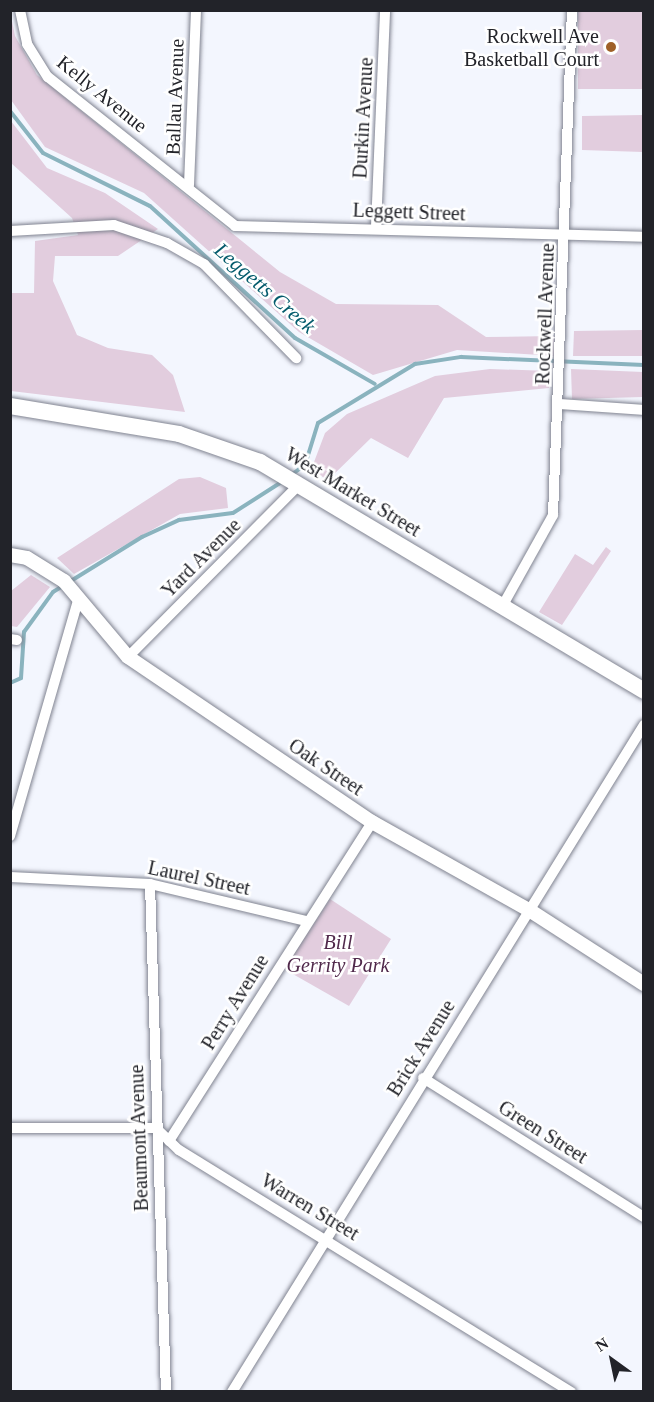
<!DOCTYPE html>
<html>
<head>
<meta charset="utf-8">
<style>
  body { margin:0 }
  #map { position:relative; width:654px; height:1402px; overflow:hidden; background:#f3f6fe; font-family:Georgia,serif }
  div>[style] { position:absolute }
  .green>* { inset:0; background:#e2cdde }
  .stream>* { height:4px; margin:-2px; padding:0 2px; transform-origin:2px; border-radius:2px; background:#8ab3be }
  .roads { filter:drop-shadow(0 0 2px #808390) drop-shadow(0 0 2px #808390) }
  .minor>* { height:10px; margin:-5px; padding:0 5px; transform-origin:5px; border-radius:5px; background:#fff }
  .tertiary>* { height:14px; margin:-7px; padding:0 7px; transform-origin:7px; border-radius:7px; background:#fff }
  .secondary>* { height:16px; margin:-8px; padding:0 8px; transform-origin:8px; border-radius:8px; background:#fff }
  .dots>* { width:16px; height:16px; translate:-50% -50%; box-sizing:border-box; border:3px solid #fff; border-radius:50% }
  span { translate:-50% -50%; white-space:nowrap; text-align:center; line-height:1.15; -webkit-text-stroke:5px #fff; paint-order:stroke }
  .poi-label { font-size:20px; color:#222329 }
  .right { translate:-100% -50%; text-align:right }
  .street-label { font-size:20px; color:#222329 }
  .park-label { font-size:20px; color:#50294b; font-style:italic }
  .water-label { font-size:21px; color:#045b6c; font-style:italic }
  .frame { position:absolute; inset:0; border:12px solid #222329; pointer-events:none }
  .north { position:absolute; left:582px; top:1330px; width:60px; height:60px; -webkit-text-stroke:4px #fff; paint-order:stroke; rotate:327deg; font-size:16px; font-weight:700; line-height:24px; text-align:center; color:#222329 }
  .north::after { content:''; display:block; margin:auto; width:21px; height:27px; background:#222329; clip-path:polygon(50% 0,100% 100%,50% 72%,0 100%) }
</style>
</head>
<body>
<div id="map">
  <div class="green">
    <div style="clip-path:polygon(10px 11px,15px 36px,37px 75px,280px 272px,336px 304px,438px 305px,486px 337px,554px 336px,556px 356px,457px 350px,373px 375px,299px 332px,144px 193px,45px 147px,11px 100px)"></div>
    <div style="clip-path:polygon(578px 11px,643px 11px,643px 89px,578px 89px)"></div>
    <div style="clip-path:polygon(643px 115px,643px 152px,582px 150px,582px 116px)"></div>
    <div style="clip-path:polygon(11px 121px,47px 168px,105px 193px,158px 229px,118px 256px,55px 256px,53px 281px,77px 335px,108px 348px,152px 355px,173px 375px,185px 412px,11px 391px,11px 293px,34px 293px,35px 241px,78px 235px,72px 218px,11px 163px)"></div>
    <div style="clip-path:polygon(643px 330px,643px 356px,573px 356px,574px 331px)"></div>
    <div style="clip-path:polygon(490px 369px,550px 371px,549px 388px,444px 398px,408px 458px,371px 438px,328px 480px,311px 470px,325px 433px,347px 414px,435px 376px)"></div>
    <div style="clip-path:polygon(571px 369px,643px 372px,643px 397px,572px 399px)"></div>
    <div style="clip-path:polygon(200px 477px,226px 488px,228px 508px,180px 514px,74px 574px,57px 558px,179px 479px)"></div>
    <div style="clip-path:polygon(606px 547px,611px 551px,562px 625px,539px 612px,575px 554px,593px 565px)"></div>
    <div style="clip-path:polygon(31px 575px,50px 587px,17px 627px,11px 626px,11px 591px)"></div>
    <div style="clip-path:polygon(330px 899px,391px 939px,349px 1006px,284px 969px)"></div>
  </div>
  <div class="stream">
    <div style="left:10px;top:111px;width:53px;rotate:51.8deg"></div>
    <div style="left:43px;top:153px;width:119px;rotate:26.4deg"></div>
    <div style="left:150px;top:206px;width:196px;rotate:42.3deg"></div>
    <div style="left:295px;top:338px;width:92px;rotate:29.9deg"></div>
    <div style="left:291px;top:475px;width:17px;rotate:-36deg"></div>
    <div style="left:305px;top:465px;width:44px;rotate:-72.8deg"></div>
    <div style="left:318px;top:423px;width:114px;rotate:-31.3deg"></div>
    <div style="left:415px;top:364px;width:47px;rotate:-8.7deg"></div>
    <div style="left:461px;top:357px;width:183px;rotate:2.5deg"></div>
    <div style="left:10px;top:683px;width:12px;rotate:-24deg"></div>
    <div style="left:21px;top:678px;width:46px;rotate:-86.3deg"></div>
    <div style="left:24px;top:632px;width:49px;rotate:-54.1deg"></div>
    <div style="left:53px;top:592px;width:105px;rotate:-31.7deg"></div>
    <div style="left:142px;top:537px;width:41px;rotate:-24.7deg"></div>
    <div style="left:179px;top:520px;width:54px;rotate:-7.4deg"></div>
    <div style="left:233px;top:513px;width:59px;rotate:-32.6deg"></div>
  </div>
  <div class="roads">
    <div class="minor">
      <div style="left:20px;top:10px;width:35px;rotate:78deg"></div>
      <div style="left:27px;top:44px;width:39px;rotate:58deg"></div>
      <div style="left:48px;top:77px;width:239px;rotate:38.5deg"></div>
      <div style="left:235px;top:226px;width:409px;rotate:1.5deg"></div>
      <div style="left:189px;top:185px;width:175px;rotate:-87.7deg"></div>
      <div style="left:376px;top:227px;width:217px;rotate:-87.6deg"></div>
      <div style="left:10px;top:231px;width:104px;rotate:-3.3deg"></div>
      <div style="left:114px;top:225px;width:56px;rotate:18.8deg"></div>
      <div style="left:167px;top:243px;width:43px;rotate:29.6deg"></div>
      <div style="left:204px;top:264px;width:132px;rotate:45.6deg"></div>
      <div style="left:561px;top:404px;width:83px;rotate:4.1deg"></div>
      <div style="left:503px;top:605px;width:103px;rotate:-60.9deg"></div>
      <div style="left:553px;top:515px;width:505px;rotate:-87.85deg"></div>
      <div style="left:10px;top:639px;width:7px;rotate:8deg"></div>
      <div style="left:128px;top:657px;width:243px;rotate:-45.2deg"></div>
      <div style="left:10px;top:836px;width:249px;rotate:-73.9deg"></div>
      <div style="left:10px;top:877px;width:140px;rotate:2.9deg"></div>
      <div style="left:150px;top:884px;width:161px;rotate:13.3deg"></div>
      <div style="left:150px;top:884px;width:508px;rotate:88.2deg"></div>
      <div style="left:423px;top:1078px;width:261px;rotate:32.2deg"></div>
      <div style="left:10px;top:1128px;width:146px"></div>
      <div style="left:156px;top:1128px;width:32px;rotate:44deg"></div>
      <div style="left:179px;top:1150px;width:461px;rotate:31.7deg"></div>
      <div style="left:169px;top:1141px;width:378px;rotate:-57.5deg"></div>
      <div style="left:232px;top:1392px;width:784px;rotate:-58.3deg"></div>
    </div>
    <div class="tertiary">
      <div style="left:10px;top:555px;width:17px;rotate:10deg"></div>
      <div style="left:27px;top:558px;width:44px;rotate:31.9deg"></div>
      <div style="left:64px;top:581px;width:99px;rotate:49.9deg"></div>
      <div style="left:128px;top:657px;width:295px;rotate:34.1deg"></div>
      <div style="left:372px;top:822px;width:180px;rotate:29.3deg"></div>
      <div style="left:529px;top:910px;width:137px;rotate:32.8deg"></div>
    </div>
    <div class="secondary">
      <div style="left:10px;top:406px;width:171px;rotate:9.4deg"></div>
      <div style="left:179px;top:434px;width:86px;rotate:19.1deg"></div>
      <div style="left:260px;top:462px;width:447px;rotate:30.8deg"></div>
    </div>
  </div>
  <div class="dots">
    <div style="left:611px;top:47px;background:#9f6028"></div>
  </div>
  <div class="poi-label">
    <span class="right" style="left:599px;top:48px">Rockwell Ave<br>Basketball Court</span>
  </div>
  <div class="street-label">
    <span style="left:102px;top:94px;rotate:39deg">Kelly Avenue</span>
    <span style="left:175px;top:97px;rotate:-88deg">Ballau Avenue</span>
    <span style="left:363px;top:118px;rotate:-87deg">Durkin Avenue</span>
    <span style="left:409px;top:212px;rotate:2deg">Leggett Street</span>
    <span style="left:545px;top:314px;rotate:-88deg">Rockwell Avenue</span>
    <span style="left:353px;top:492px;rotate:31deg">West Market Street</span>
    <span style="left:201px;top:558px;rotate:-45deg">Yard Avenue</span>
    <span style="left:326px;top:767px;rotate:34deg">Oak Street</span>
    <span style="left:199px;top:878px;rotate:12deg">Laurel Street</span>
    <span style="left:235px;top:1002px;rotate:-58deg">Perry Avenue</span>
    <span style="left:421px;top:1048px;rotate:-58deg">Brick Avenue</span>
    <span style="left:543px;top:1132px;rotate:32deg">Green Street</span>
    <span style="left:139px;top:1138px;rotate:-92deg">Beaumont Avenue</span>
    <span style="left:310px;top:1207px;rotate:31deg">Warren Street</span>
  </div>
  <div class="park-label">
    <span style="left:338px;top:954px">Bill<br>Gerrity Park</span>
  </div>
  <div class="water-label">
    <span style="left:265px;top:288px;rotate:41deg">Leggetts Creek</span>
  </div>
  <div class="frame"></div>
  <div class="north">N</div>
</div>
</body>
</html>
